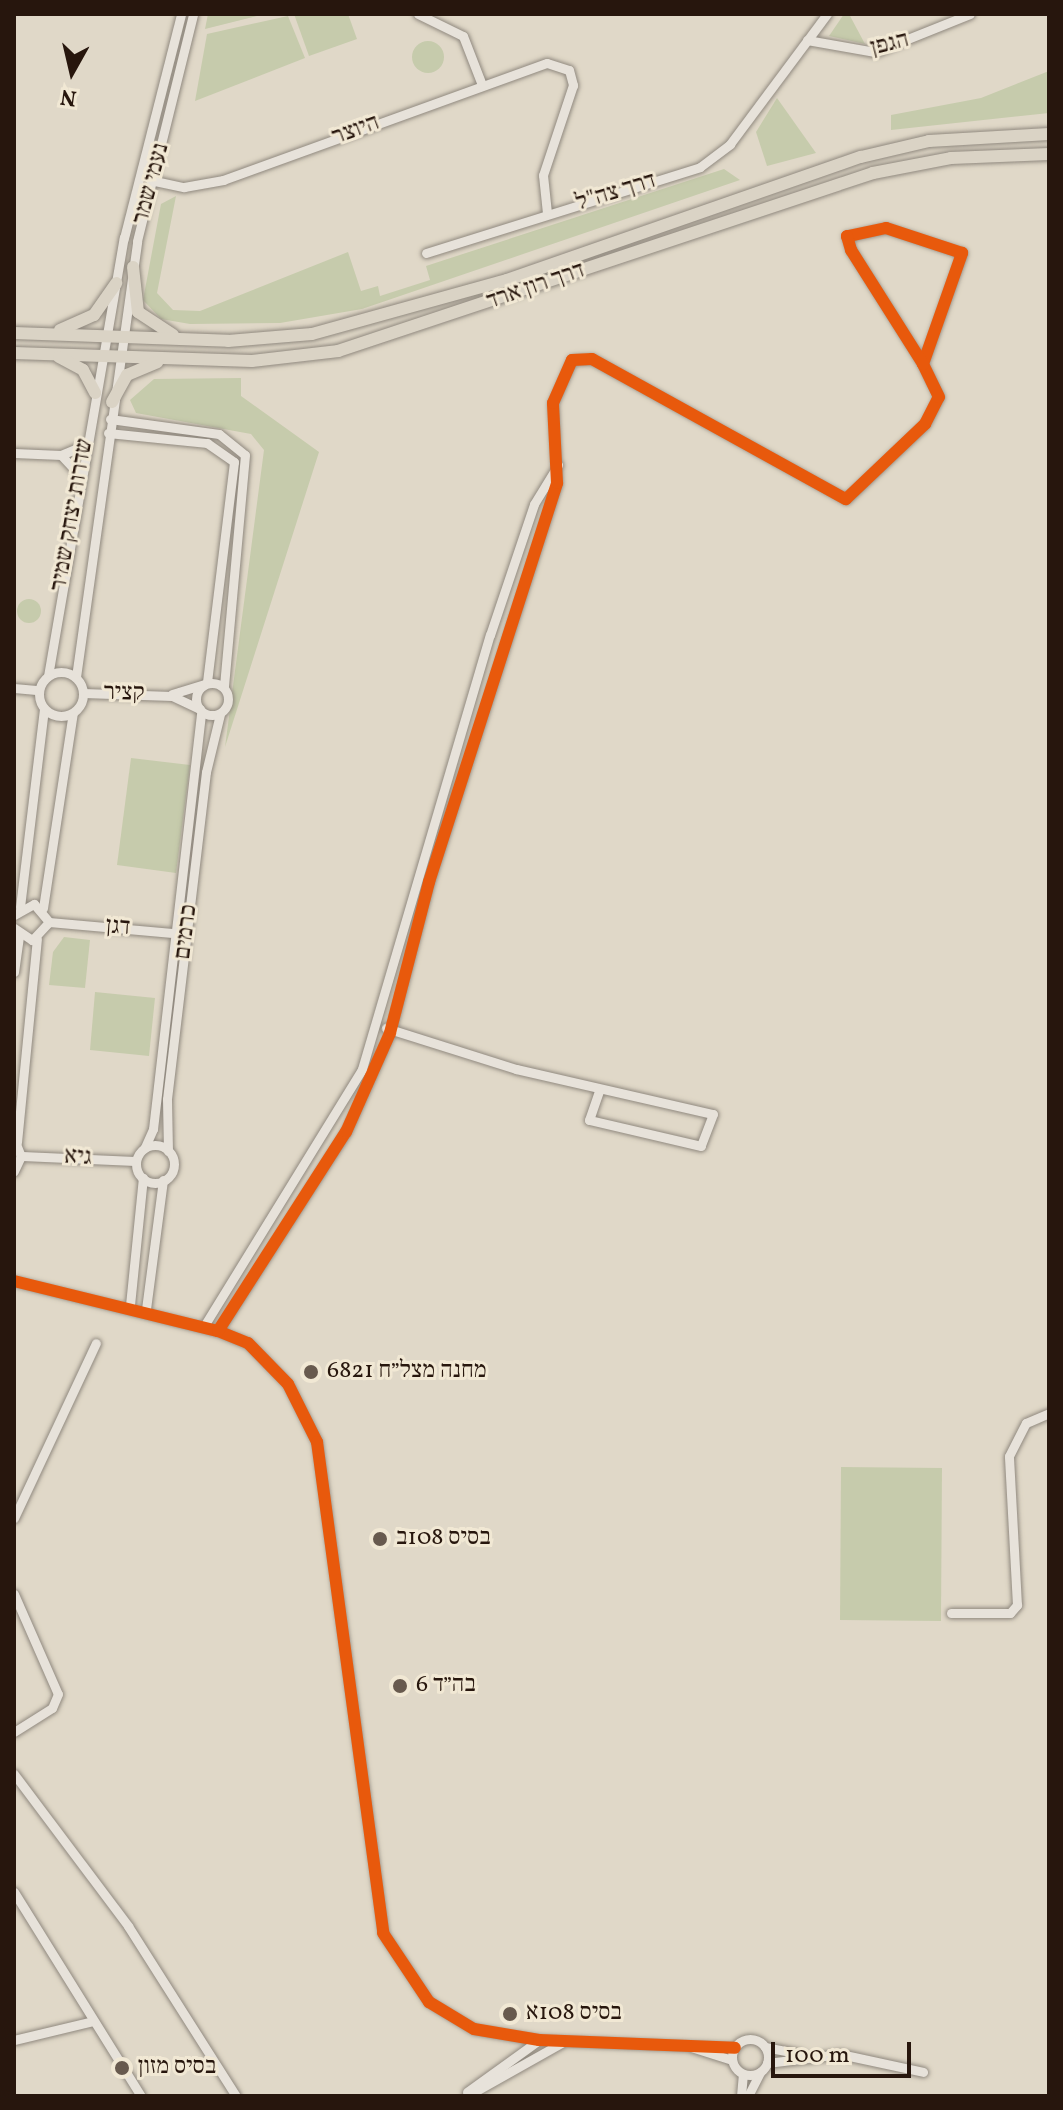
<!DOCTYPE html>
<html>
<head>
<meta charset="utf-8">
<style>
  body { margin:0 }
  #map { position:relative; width:1063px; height:2110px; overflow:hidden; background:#e0d8c8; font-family:Vollkorn,"Frank Ruhl Libre",serif }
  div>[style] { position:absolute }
  .green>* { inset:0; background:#c6cbac }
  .round { border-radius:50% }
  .roads { filter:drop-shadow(0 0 2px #90897f) drop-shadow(0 0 2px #90897f) }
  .minor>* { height:9px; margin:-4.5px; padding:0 4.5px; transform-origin:4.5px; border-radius:4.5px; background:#e7e2da }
  .minor>.ring { margin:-4.5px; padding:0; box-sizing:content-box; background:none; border:9px solid #e7e2da; border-radius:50% }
  .major>* { height:12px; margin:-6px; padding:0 6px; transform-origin:6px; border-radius:6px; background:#dad3c5 }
  .cycleway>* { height:12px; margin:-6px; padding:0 6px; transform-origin:6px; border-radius:6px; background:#e8590c }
  .dots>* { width:22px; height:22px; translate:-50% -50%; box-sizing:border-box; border:4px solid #f1e8d4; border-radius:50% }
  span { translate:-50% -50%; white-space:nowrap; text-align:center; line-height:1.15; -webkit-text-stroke:6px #f1e8d4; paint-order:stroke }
  .street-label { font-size:24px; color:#27160d }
  .poi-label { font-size:24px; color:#27160d }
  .left { translate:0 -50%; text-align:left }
  .frame { position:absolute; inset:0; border:16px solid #27160d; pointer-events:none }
  .north { position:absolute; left:32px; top:32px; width:80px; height:80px; -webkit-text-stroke:6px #f1e8d4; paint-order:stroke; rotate:188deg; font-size:22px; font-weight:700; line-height:32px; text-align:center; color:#27160d }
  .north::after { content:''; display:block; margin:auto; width:28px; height:36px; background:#27160d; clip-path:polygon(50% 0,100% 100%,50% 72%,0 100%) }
  .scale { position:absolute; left:771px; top:2042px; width:140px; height:36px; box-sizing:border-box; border:4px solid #27160d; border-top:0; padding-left:10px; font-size:24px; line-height:28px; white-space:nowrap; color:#27160d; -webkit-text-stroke:6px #f1e8d4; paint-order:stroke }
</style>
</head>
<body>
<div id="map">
  <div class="green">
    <div style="clip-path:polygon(208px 14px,265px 14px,205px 29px)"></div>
    <div style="clip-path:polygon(294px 14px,348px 14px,357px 39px,309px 56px)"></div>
    <div style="clip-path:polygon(844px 14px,849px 14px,865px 44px,829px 36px)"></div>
    <div style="clip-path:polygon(288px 16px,305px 58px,195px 101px,207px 34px)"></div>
    <div class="round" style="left:412px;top:41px;width:32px;height:32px"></div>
    <div style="clip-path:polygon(1049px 71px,1049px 113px,891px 130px,891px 115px,981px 98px)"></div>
    <div style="clip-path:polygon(777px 98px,816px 153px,767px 166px,756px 132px)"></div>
    <div style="clip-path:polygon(724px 169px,740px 180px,362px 309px,280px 323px,190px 324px,161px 319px,143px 300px,161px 204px,176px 196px,157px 293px,173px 310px,200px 311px,348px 252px,361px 291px,378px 286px,380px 296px,430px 280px,426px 266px)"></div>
    <div style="clip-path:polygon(241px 378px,241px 396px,319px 452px,225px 747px,264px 450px,251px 434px,136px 413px,130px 400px,154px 379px)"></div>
    <div class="round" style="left:17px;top:599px;width:24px;height:24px"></div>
    <div style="clip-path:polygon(131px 758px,190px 765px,176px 873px,117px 865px)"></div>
    <div style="clip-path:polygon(64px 937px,90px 940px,85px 988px,49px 985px,53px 952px)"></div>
    <div style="clip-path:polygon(95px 992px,155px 998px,149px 1056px,90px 1050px)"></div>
    <div style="clip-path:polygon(841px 1467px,942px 1468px,941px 1621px,840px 1620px)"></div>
  </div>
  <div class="roads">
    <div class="minor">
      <div style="left:418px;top:14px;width:50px;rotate:26.1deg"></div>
      <div style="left:463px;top:36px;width:53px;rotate:68.8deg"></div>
      <div style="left:807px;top:40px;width:69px;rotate:10deg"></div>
      <div style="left:875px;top:52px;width:102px;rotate:-21.8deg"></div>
      <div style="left:150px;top:180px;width:35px;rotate:12deg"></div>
      <div style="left:184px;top:187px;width:40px;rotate:-10deg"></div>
      <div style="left:223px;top:180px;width:344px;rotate:-19.9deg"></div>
      <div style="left:547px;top:63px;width:23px;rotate:18deg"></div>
      <div style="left:569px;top:70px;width:16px;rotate:75deg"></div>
      <div style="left:573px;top:85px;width:95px;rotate:108.4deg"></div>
      <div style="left:543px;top:175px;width:39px;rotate:84deg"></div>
      <div style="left:426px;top:253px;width:287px;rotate:-17.4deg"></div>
      <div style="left:700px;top:167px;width:38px;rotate:-37deg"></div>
      <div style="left:730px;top:144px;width:162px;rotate:-53.3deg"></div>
      <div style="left:110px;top:419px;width:110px;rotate:7.8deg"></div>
      <div style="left:219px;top:434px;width:33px;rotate:39deg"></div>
      <div style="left:245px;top:455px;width:233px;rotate:95.2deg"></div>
      <div style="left:108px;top:433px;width:100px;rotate:5.8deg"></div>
      <div style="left:207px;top:443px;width:33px;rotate:35deg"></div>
      <div style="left:234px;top:462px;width:221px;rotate:97deg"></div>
      <div style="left:14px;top:453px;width:47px;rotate:2.4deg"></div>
      <div style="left:61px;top:455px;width:26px;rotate:-23deg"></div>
      <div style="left:61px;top:455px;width:26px;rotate:47deg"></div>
      <div class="ring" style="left:39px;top:672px;width:35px;height:35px"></div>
      <div style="left:48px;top:676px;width:445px;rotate:-80.2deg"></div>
      <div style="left:124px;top:238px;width:231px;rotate:-75.7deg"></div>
      <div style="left:76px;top:677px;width:440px;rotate:-82deg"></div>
      <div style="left:137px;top:241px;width:234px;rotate:-76.1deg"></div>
      <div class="ring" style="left:196px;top:683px;width:23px;height:23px"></div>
      <div style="left:14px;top:688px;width:25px;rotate:5deg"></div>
      <div style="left:83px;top:693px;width:89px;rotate:1.9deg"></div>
      <div style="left:172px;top:696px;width:31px;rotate:25deg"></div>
      <div style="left:172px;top:694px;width:34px;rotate:-17deg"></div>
      <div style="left:20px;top:907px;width:199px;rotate:-83.1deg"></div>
      <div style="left:43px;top:908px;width:197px;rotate:-81.3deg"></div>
      <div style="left:14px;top:915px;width:23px;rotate:-29deg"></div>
      <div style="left:34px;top:904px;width:23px;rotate:50deg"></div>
      <div style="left:49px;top:922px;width:25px;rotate:133deg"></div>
      <div style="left:32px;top:940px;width:22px;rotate:-146deg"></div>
      <div style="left:49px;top:922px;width:135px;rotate:5.1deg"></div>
      <div style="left:14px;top:972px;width:36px;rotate:-82deg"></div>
      <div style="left:386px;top:1028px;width:136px;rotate:17.5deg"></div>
      <div style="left:516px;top:1069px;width:202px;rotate:12.9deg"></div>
      <div style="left:713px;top:1114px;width:34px;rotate:111deg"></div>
      <div style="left:701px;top:1146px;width:115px;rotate:-166.9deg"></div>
      <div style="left:589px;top:1120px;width:31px;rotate:-71deg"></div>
      <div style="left:14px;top:1139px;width:18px;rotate:68deg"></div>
      <div style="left:21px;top:1156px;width:17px;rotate:115deg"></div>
      <div style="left:17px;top:1142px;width:204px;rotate:-84.4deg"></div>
      <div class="ring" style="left:136px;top:1145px;width:29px;height:29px"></div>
      <div style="left:145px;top:1147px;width:20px;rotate:-66deg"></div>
      <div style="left:153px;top:1129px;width:420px;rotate:-83.4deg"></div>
      <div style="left:168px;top:1151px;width:52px;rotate:-91.1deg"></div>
      <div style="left:167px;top:1099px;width:329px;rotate:-83.2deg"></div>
      <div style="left:206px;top:772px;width:60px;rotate:-76.4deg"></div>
      <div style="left:21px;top:1156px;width:115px;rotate:2.5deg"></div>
      <div style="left:14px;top:1281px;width:210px;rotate:13.8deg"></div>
      <div style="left:218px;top:1331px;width:32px;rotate:22deg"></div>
      <div style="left:248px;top:1343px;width:57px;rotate:45.7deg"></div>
      <div style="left:288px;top:1384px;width:65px;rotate:63.4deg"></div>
      <div style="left:317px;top:1442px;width:495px;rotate:82.3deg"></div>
      <div style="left:383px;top:1933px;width:83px;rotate:56.3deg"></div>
      <div style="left:429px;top:2002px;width:52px;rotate:31deg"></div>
      <div style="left:474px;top:2029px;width:66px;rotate:9.6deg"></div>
      <div style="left:539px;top:2040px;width:196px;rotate:2.3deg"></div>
      <div style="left:130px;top:1305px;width:128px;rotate:-84.2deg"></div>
      <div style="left:146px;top:1309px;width:130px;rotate:-82.5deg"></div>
      <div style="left:204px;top:1326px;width:302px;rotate:-58.4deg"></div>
      <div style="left:362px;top:1069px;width:452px;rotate:-73.6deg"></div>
      <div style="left:490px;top:635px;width:138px;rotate:-71.4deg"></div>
      <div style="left:534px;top:504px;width:46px;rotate:-58.4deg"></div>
      <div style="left:218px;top:1331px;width:237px;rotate:-57.3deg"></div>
      <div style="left:346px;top:1132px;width:108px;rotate:-66deg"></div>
      <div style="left:390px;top:1033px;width:156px;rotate:-75.5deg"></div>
      <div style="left:429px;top:882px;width:419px;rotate:-72.2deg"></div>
      <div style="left:557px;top:483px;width:80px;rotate:-92.9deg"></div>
      <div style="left:553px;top:403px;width:47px;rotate:-66.2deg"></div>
      <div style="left:572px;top:360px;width:20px;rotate:-3deg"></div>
      <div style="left:592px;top:359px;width:290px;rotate:28.9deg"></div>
      <div style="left:846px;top:499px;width:109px;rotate:-43.5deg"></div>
      <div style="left:925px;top:424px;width:30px;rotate:-63deg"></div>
      <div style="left:939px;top:397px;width:37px;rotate:-116deg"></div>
      <div style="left:923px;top:364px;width:118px;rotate:-70.6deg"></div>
      <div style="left:962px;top:253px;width:80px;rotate:-161.8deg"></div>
      <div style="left:886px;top:228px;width:40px;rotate:168deg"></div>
      <div style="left:847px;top:236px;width:15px;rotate:74deg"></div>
      <div style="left:851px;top:250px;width:135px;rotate:57.7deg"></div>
      <div style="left:14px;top:1518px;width:193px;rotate:-64.9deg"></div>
      <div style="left:14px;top:1594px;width:109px;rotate:66.3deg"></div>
      <div style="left:58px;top:1694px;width:15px;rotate:113deg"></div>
      <div style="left:52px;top:1708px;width:45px;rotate:147.7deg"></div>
      <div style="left:951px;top:1613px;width:59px"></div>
      <div style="left:1010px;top:1613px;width:11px;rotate:-49deg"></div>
      <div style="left:1017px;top:1605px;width:149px;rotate:-93.1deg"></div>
      <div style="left:1009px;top:1456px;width:37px;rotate:-63deg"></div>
      <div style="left:1026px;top:1423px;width:25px;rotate:-23deg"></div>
      <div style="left:14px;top:1774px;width:190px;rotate:53.1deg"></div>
      <div style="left:128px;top:1926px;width:201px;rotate:57.6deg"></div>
      <div style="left:14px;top:1892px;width:240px;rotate:58.1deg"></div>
      <div class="ring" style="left:732px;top:2039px;width:27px;height:27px"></div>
      <div style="left:14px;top:2040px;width:81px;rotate:-13.5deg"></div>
      <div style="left:691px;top:2047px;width:43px;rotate:17.6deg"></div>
      <div style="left:765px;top:2047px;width:37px;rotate:11deg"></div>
      <div style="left:767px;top:2063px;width:74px;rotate:-7deg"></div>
      <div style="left:840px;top:2054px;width:85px;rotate:12.2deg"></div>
      <div style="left:467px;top:2092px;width:89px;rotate:-35.8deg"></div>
      <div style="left:467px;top:2096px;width:112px;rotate:-29.3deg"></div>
      <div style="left:741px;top:2096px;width:22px;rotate:-85deg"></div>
      <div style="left:748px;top:2096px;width:27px;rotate:-63deg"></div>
    </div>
    <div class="major">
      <div style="left:133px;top:267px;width:45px;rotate:83.7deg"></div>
      <div style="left:138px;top:312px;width:42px;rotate:33.3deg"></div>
      <div style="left:60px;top:330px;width:37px;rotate:-24deg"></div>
      <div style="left:94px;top:315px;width:39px;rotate:-55deg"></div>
      <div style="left:14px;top:333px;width:214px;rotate:2.1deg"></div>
      <div style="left:228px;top:341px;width:84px;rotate:-4.8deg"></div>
      <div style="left:312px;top:334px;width:202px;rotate:-15.5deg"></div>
      <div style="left:507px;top:280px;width:375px;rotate:-19.2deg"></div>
      <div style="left:861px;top:157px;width:70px;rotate:-13.2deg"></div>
      <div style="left:929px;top:141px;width:120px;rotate:-3.3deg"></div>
      <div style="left:14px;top:353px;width:238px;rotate:1.9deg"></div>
      <div style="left:252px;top:361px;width:87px;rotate:-6.6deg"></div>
      <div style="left:338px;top:351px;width:564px;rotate:-18.4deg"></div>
      <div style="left:873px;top:173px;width:79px;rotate:-10.9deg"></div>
      <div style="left:951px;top:158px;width:98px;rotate:-2.3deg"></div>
      <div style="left:59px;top:357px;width:27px;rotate:28deg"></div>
      <div style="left:83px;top:370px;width:26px;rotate:62deg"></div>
      <div style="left:112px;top:402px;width:31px;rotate:-61deg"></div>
      <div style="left:127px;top:375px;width:33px;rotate:-23deg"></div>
    </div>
  </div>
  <div class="cycleway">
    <div style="left:14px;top:1281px;width:210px;rotate:13.8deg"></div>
    <div style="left:218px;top:1331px;width:32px;rotate:22deg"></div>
    <div style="left:248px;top:1343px;width:57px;rotate:45.7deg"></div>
    <div style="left:288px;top:1384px;width:65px;rotate:63.4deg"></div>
    <div style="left:317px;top:1442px;width:495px;rotate:82.3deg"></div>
    <div style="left:383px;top:1933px;width:83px;rotate:56.3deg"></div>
    <div style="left:429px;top:2002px;width:52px;rotate:31deg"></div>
    <div style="left:474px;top:2029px;width:66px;rotate:9.6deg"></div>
    <div style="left:539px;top:2040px;width:196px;rotate:2.3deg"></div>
    <div style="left:218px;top:1331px;width:237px;rotate:-57.3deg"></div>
    <div style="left:346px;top:1132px;width:108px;rotate:-66deg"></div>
    <div style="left:390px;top:1033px;width:156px;rotate:-75.5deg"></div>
    <div style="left:429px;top:882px;width:419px;rotate:-72.2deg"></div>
    <div style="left:557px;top:483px;width:80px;rotate:-92.9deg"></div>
    <div style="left:553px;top:403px;width:47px;rotate:-66.2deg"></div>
    <div style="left:572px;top:360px;width:20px;rotate:-3deg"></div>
    <div style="left:592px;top:359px;width:290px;rotate:28.9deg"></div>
    <div style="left:846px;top:499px;width:109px;rotate:-43.5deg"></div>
    <div style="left:925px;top:424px;width:30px;rotate:-63deg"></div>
    <div style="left:939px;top:397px;width:37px;rotate:-116deg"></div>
    <div style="left:923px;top:364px;width:118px;rotate:-70.6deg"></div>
    <div style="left:962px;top:253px;width:80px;rotate:-161.8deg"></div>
    <div style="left:886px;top:228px;width:40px;rotate:168deg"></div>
    <div style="left:847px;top:236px;width:15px;rotate:74deg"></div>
    <div style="left:851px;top:250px;width:135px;rotate:57.7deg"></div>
  </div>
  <div class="dots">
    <div style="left:311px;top:1372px;background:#685a4e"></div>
    <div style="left:380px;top:1539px;background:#685a4e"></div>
    <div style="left:400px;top:1686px;background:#685a4e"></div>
    <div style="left:510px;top:2014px;background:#685a4e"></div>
    <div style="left:122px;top:2068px;background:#685a4e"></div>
  </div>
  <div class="street-label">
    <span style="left:890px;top:45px;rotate:-14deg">הגפן</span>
    <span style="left:356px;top:131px;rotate:-20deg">היוצר</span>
    <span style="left:152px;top:184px;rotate:-75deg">נעמי שמר</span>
    <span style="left:616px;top:193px;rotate:-17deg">דרך צה"ל</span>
    <span style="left:536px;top:287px;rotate:-19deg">דרך רון ארד</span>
    <span style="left:73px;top:515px;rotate:-80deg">שדרות יצחק שמיר</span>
    <span style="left:124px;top:694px;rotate:1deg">קציר</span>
    <span style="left:118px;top:928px;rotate:4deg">דגן</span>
    <span style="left:187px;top:932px;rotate:-83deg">כרמים</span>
    <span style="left:78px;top:1158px;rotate:3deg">גיא</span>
  </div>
  <div class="poi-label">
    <span class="left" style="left:327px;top:1372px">מחנה מצל״ח 6821</span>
    <span class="left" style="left:396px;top:1539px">בסיס 108ב</span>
    <span class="left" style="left:416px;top:1686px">בה״ד 6</span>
    <span class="left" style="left:526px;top:2014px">בסיס 108א</span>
    <span class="left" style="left:138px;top:2068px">בסיס מזון</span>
  </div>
  <div class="frame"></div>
  <div class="north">N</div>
  <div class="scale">100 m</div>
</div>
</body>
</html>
